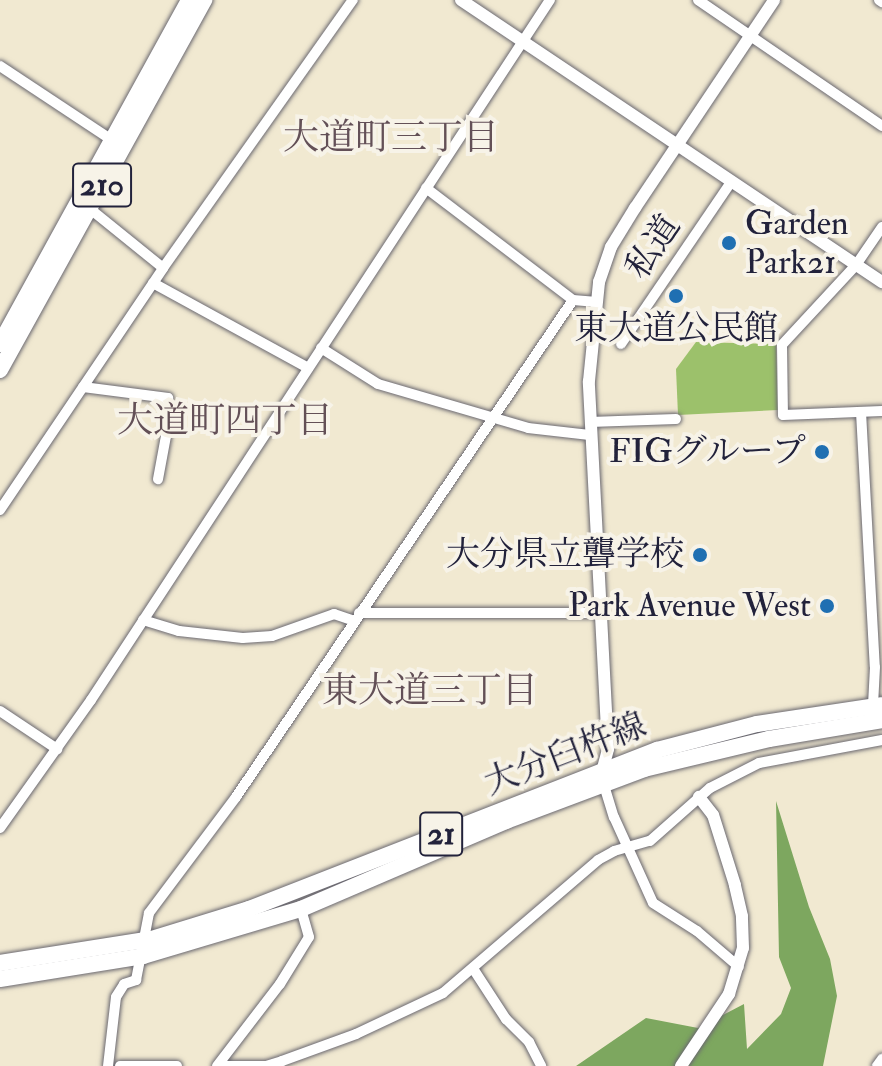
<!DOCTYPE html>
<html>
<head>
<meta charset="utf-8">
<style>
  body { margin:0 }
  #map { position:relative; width:882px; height:1066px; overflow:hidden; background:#f1e9d1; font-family:"IM FELL Double Pica","Noto Serif JP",serif }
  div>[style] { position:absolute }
  .green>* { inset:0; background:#9cc16b }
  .forest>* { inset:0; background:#7da75f }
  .roads { filter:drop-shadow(0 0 2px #6a6870) drop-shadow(0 0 2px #6a6870) }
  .minor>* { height:10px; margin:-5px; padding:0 5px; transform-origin:5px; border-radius:5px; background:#fff }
  .tertiary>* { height:12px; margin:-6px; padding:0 6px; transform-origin:6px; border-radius:6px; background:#fff }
  .primary>* { height:16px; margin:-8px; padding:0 8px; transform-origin:8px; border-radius:8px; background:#fff }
  .trunk>* { height:16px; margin:-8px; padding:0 8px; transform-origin:8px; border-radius:8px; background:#fff }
  .dots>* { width:22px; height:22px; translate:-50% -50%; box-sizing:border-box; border:4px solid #f7f3e8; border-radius:50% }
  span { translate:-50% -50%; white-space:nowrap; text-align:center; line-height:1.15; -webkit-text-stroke:8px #f7f3e8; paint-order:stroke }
  .shield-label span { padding:2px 6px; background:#f7f3e8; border:2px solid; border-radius:6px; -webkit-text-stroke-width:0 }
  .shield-label { font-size:32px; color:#22223b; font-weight:700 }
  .poi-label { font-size:34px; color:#22223b }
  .left { translate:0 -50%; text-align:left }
  .right { translate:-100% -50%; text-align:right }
  .street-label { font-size:34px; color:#22223b }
  .neighbourhood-label { font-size:36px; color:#635057 }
</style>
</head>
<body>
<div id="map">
  <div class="green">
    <div style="clip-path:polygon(696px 342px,776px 344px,778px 410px,678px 415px,676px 369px)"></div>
  </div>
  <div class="forest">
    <div style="clip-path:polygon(776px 801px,809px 907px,830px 959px,837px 996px,823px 1066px,576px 1066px,646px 1018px,698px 1028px,744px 1004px,747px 1049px,781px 1014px,791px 988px,779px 957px)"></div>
  </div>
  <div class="roads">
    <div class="minor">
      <div style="left:698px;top:0;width:223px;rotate:34.4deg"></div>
      <div style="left:879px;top:0;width:4px;rotate:34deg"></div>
      <div style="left:0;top:66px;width:134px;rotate:33.5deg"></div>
      <div style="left:426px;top:188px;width:185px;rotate:37.3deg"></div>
      <div style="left:89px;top:208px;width:95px;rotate:39deg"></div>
      <div style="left:882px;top:227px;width:46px;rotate:124.4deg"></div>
      <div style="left:856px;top:265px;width:109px;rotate:132.8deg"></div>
      <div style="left:782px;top:345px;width:70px;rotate:89.2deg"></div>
      <div style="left:783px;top:415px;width:99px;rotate:-2.3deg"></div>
      <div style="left:153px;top:283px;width:177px;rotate:28.7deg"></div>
      <div style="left:621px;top:344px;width:196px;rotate:-55.8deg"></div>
      <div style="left:321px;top:348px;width:67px;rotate:32.3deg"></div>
      <div style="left:378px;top:384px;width:156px;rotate:16.3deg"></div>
      <div style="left:528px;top:428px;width:62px;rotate:6.4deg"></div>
      <div style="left:83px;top:387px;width:86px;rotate:7.4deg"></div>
      <div style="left:168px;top:398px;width:38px;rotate:93deg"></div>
      <div style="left:166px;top:436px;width:44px;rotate:100.5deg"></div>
      <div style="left:861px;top:412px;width:255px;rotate:86.9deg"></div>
      <div style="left:875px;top:667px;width:39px;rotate:93deg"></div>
      <div style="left:590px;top:422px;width:86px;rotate:-2deg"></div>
      <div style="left:0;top:510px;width:292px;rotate:-56deg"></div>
      <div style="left:163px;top:268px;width:329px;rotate:-54.7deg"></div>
      <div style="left:359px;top:613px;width:244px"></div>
      <div style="left:143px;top:620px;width:38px;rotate:17deg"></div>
      <div style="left:179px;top:631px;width:64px;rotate:6.2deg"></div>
      <div style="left:243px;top:638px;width:29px;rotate:-4deg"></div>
      <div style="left:272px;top:636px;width:66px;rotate:-19.5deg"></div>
      <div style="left:334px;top:614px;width:21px;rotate:19deg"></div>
      <div style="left:0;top:711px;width:69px;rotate:33.7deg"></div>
      <div style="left:603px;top:782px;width:37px;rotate:73deg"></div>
      <div style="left:614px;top:817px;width:94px;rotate:65.6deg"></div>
      <div style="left:653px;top:903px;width:52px;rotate:32.5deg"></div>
      <div style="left:697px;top:931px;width:55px;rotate:40.6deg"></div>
      <div style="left:0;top:828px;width:157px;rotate:-54.6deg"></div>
      <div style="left:91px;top:700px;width:837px;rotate:-56.75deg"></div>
      <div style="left:474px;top:970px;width:59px;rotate:56.9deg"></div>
      <div style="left:506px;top:1019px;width:33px;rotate:45deg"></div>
      <div style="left:529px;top:1042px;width:27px;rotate:63deg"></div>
      <div style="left:108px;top:1066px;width:69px;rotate:-83.4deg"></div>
      <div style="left:116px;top:997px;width:15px;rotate:-58deg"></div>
      <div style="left:124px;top:984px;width:13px;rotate:-18deg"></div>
      <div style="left:136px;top:980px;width:68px;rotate:-79deg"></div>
      <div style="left:149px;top:913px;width:145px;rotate:-53.1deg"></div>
      <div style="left:236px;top:797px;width:600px;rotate:-55.86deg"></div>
      <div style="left:573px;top:300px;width:24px;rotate:5deg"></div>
      <div style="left:120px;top:1066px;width:57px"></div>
      <div style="left:217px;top:1066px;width:103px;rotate:-52.5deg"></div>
      <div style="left:280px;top:984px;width:55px;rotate:-58.3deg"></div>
      <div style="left:309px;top:937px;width:29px;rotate:-106deg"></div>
      <div style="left:218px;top:1066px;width:48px"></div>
      <div style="left:266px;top:1066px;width:17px;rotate:-17deg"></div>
      <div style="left:282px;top:1061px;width:79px;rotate:-20deg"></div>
      <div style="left:356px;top:1034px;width:96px;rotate:-25.2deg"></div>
      <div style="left:443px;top:993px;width:204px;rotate:-40.6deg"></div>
      <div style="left:598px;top:860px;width:18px;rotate:-29deg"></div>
      <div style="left:614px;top:851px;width:37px;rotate:-16deg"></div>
      <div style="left:650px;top:841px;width:80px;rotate:-41.5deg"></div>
      <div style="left:710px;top:788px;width:55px;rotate:-27deg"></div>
      <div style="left:759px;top:763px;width:125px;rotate:-10.6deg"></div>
      <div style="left:877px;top:1066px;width:9px;rotate:-54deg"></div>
    </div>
    <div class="tertiary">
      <div style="left:461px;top:0;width:507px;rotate:33.82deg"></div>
      <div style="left:603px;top:768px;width:20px;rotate:-75deg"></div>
      <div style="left:608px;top:749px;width:368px;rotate:-93deg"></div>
      <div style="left:589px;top:381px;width:100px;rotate:-84.2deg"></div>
      <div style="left:599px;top:282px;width:37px;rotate:-71deg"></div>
      <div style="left:611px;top:247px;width:46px;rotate:-58.4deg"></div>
      <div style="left:635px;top:208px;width:250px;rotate:-56.2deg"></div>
      <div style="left:681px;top:1066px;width:87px;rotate:-56.3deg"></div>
      <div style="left:729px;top:994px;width:48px;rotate:-73.1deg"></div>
      <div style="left:743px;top:948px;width:32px;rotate:-92deg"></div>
      <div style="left:742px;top:916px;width:32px;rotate:-103deg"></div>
      <div style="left:735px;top:885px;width:73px;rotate:-107.4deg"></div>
      <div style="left:713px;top:815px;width:23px;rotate:-128deg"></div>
    </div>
    <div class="primary">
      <div style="left:0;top:963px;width:154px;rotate:-9deg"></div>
      <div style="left:152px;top:939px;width:102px;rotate:-17.2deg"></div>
      <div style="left:249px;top:909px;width:438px;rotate:-21.3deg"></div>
      <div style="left:657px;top:750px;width:103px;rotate:-14.6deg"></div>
      <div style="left:757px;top:724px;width:126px;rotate:-8.6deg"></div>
      <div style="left:0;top:979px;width:145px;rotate:-9.1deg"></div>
      <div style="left:143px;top:956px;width:165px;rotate:-16.6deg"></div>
      <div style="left:301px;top:909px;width:223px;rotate:-23.2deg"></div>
      <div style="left:506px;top:821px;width:147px;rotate:-20.6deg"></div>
      <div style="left:644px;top:769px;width:129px;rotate:-13.5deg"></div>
      <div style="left:769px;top:739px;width:115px;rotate:-9.5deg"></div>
    </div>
    <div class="trunk">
      <div style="left:0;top:344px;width:393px;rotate:-61.2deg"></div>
      <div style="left:0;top:370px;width:423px;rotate:-61.1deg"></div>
    </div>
  </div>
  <div class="dots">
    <div style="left:729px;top:243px;background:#1f6fb2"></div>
    <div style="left:676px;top:296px;background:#1f6fb2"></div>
    <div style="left:822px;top:452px;background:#1f6fb2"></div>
    <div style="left:700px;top:555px;background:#1f6fb2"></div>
    <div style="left:827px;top:606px;background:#1f6fb2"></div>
  </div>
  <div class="shield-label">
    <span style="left:102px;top:185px">210</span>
    <span style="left:441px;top:834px">21</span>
  </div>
  <div class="poi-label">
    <span class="left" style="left:745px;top:243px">Garden<br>Park21</span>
    <span style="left:676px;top:329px">東大道公民館</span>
    <span class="right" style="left:806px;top:452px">FIGグループ</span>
    <span class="right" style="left:684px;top:555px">大分県立聾学校</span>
    <span class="right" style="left:811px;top:606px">Park Avenue West</span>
  </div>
  <div class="street-label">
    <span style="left:653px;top:247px;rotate:-56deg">私道</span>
    <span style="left:565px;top:754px;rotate:-21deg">大分臼杵線</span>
  </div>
  <div class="neighbourhood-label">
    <span style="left:391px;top:138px">大道町三丁目</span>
    <span style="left:225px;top:421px">大道町四丁目</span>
    <span style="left:430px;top:691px">東大道三丁目</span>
  </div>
</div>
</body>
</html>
